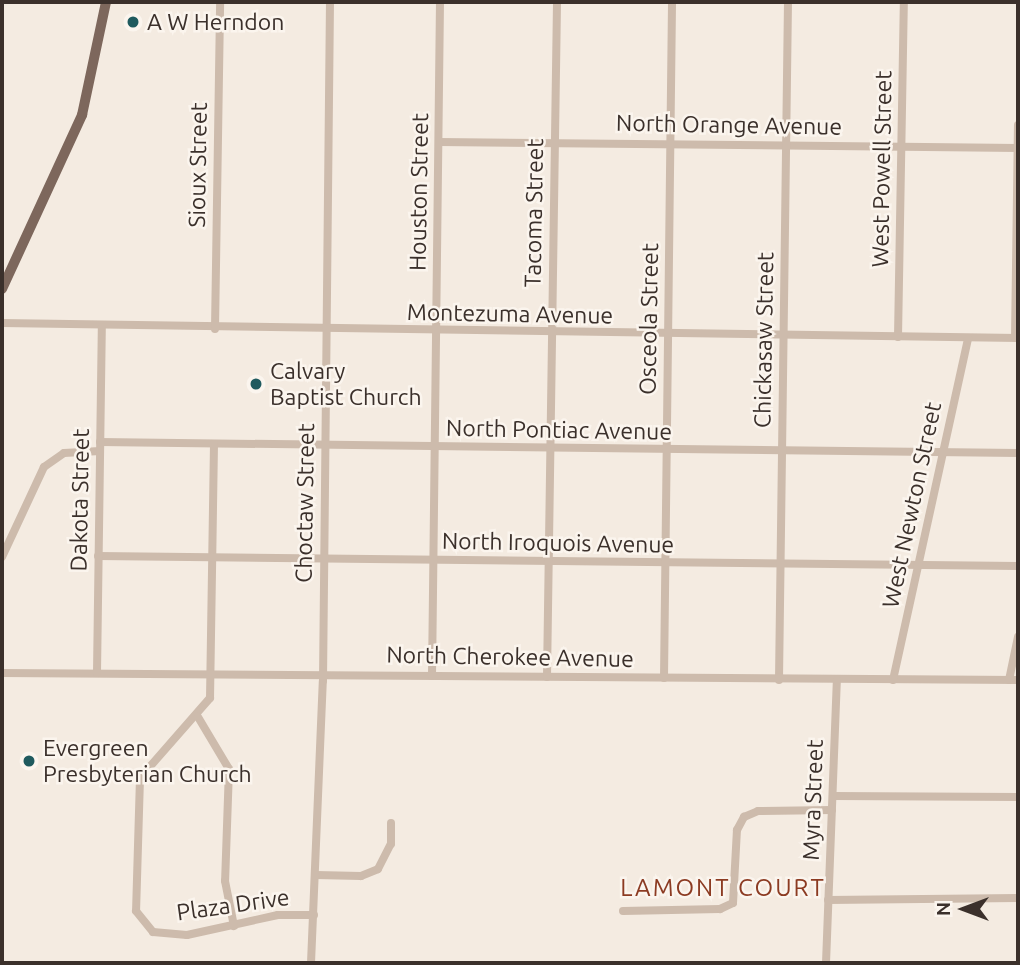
<!DOCTYPE html>
<html>
<head>
<meta charset="utf-8">
<style>
  body { margin:0 }
  #map { position:relative; width:1020px; height:965px; overflow:hidden; background:#f4ebe1; font-family:Ubuntu,sans-serif }
  div>[style] { position:absolute }
  .minor>* { height:8px; margin:-4px; padding:0 4px; transform-origin:4px; border-radius:4px; background:#cdbbac }
  .major>* { height:10px; margin:-5px; padding:0 5px; transform-origin:5px; border-radius:5px; background:#7d675c }
  .dots>* { width:19px; height:19px; translate:-50% -50%; box-sizing:border-box; border:4px solid #fbf5ee; border-radius:50% }
  span { translate:-50% -50%; white-space:nowrap; text-align:center; line-height:1.15; -webkit-text-stroke:5px #fbf5ee; paint-order:stroke }
  .poi-label { font-size:23px; color:#3b302b }
  .left { translate:0 -50%; text-align:left }
  .street-label { font-size:23px; color:#3b302b }
  .neighbourhood-label { font-size:24px; color:#8c3b22; letter-spacing:2px }
  .frame { position:absolute; inset:0; border:4px solid #3b302b; pointer-events:none }
  .north { position:absolute; left:929px; top:874px; width:70px; height:70px; -webkit-text-stroke:5px #fbf5ee; paint-order:stroke; rotate:270deg; font-size:19px; font-weight:700; line-height:28px; text-align:center; color:#3b302b }
  .north::after { content:''; display:block; margin:auto; width:24px; height:32px; background:#3b302b; clip-path:polygon(50% 0,100% 100%,50% 72%,0 100%) }
</style>
</head>
<body>
<div id="map">
  <div class="minor">
    <div style="left:439px;top:142px;width:579px;rotate:0.59deg"></div>
    <div style="left:2px;top:323px;width:1016px;rotate:0.85deg"></div>
    <div style="left:215px;top:329px;width:327px;rotate:-89.1deg"></div>
    <div style="left:898px;top:337px;width:335px;rotate:-89deg"></div>
    <div style="left:1015px;top:338px;width:213px;rotate:-89.2deg"></div>
    <div style="left:100px;top:442px;width:918px;rotate:0.69deg"></div>
    <div style="left:214px;top:444px;width:254px;rotate:90.9deg"></div>
    <div style="left:210px;top:698px;width:106px;rotate:131.2deg"></div>
    <div style="left:140px;top:778px;width:133px;rotate:91.7deg"></div>
    <div style="left:136px;top:911px;width:27px;rotate:51deg"></div>
    <div style="left:153px;top:932px;width:34px;rotate:5deg"></div>
    <div style="left:187px;top:935px;width:93px;rotate:-12.4deg"></div>
    <div style="left:278px;top:915px;width:36px"></div>
    <div style="left:98px;top:556px;width:920px;rotate:0.62deg"></div>
    <div style="left:2px;top:557px;width:99px;rotate:-65deg"></div>
    <div style="left:44px;top:467px;width:24px;rotate:-35deg"></div>
    <div style="left:64px;top:453px;width:36px;rotate:-3deg"></div>
    <div style="left:2px;top:673px;width:1016px;rotate:0.39deg"></div>
    <div style="left:97px;top:673px;width:346px;rotate:-89.2deg"></div>
    <div style="left:432px;top:676px;width:674px;rotate:-89.32deg"></div>
    <div style="left:547px;top:677px;width:675px;rotate:-89.15deg"></div>
    <div style="left:664px;top:678px;width:676px;rotate:-89.32deg"></div>
    <div style="left:779px;top:680px;width:678px;rotate:-89.24deg"></div>
    <div style="left:893px;top:680px;width:350px;rotate:-77.6deg"></div>
    <div style="left:1009px;top:680px;width:44px;rotate:-78.2deg"></div>
    <div style="left:198px;top:717px;width:61px;rotate:59.2deg"></div>
    <div style="left:229px;top:769px;width:112px;rotate:92deg"></div>
    <div style="left:225px;top:881px;width:46px;rotate:78.7deg"></div>
    <div style="left:833px;top:796px;width:185px;rotate:0.3deg"></div>
    <div style="left:316px;top:875px;width:45px;rotate:1.3deg"></div>
    <div style="left:361px;top:876px;width:18px;rotate:-22deg"></div>
    <div style="left:378px;top:869px;width:28px;rotate:-63deg"></div>
    <div style="left:391px;top:844px;width:21px;rotate:-90deg"></div>
    <div style="left:828px;top:900px;width:190px;rotate:-0.6deg"></div>
    <div style="left:623px;top:911px;width:97px;rotate:-1.2deg"></div>
    <div style="left:720px;top:909px;width:14px;rotate:-25deg"></div>
    <div style="left:733px;top:903px;width:73px;rotate:-86.9deg"></div>
    <div style="left:737px;top:830px;width:15px;rotate:-62deg"></div>
    <div style="left:744px;top:817px;width:15px;rotate:-23deg"></div>
    <div style="left:758px;top:811px;width:74px;rotate:-0.8deg"></div>
    <div style="left:311px;top:963px;width:282px;rotate:-87.6deg"></div>
    <div style="left:323px;top:681px;width:679px;rotate:-89.41deg"></div>
    <div style="left:826px;top:963px;width:283px;rotate:-87.8deg"></div>
  </div>
  <div class="major">
    <div style="left:2px;top:289px;width:192px;rotate:-65.3deg"></div>
    <div style="left:82px;top:115px;width:116px;rotate:-78deg"></div>
  </div>
  <div class="dots">
    <div style="left:133px;top:22px;background:#1f5a5e"></div>
    <div style="left:256px;top:384px;background:#1f5a5e"></div>
    <div style="left:29px;top:761px;background:#1f5a5e"></div>
  </div>
  <div class="poi-label">
    <span class="left" style="left:147px;top:22px">A W Herndon</span>
    <span class="left" style="left:270px;top:384px">Calvary<br>Baptist Church</span>
    <span class="left" style="left:43px;top:761px">Evergreen<br>Presbyterian Church</span>
  </div>
  <div class="street-label">
    <span style="left:729px;top:125px;rotate:1deg">North Orange Avenue</span>
    <span style="left:198px;top:165px;rotate:-89deg">Sioux Street</span>
    <span style="left:882px;top:169px;rotate:-89deg">West Powell Street</span>
    <span style="left:419px;top:192px;rotate:-89deg">Houston Street</span>
    <span style="left:534px;top:213px;rotate:-89deg">Tacoma Street</span>
    <span style="left:510px;top:314px;rotate:1deg">Montezuma Avenue</span>
    <span style="left:649px;top:319px;rotate:-89deg">Osceola Street</span>
    <span style="left:764px;top:340px;rotate:-89deg">Chickasaw Street</span>
    <span style="left:559px;top:430px;rotate:1deg">North Pontiac Avenue</span>
    <span style="left:80px;top:500px;rotate:-89deg">Dakota Street</span>
    <span style="left:305px;top:503px;rotate:-89deg">Choctaw Street</span>
    <span style="left:912px;top:505px;rotate:-78deg">West Newton Street</span>
    <span style="left:558px;top:543px;rotate:1deg">North Iroquois Avenue</span>
    <span style="left:510px;top:657px;rotate:1deg">North Cherokee Avenue</span>
    <span style="left:813px;top:800px;rotate:-88deg">Myra Street</span>
    <span style="left:233px;top:905px;rotate:-8deg">Plaza Drive</span>
  </div>
  <div class="neighbourhood-label">
    <span style="left:723px;top:888px">LAMONT COURT</span>
  </div>
  <div class="frame"></div>
  <div class="north">N</div>
</div>
</body>
</html>
